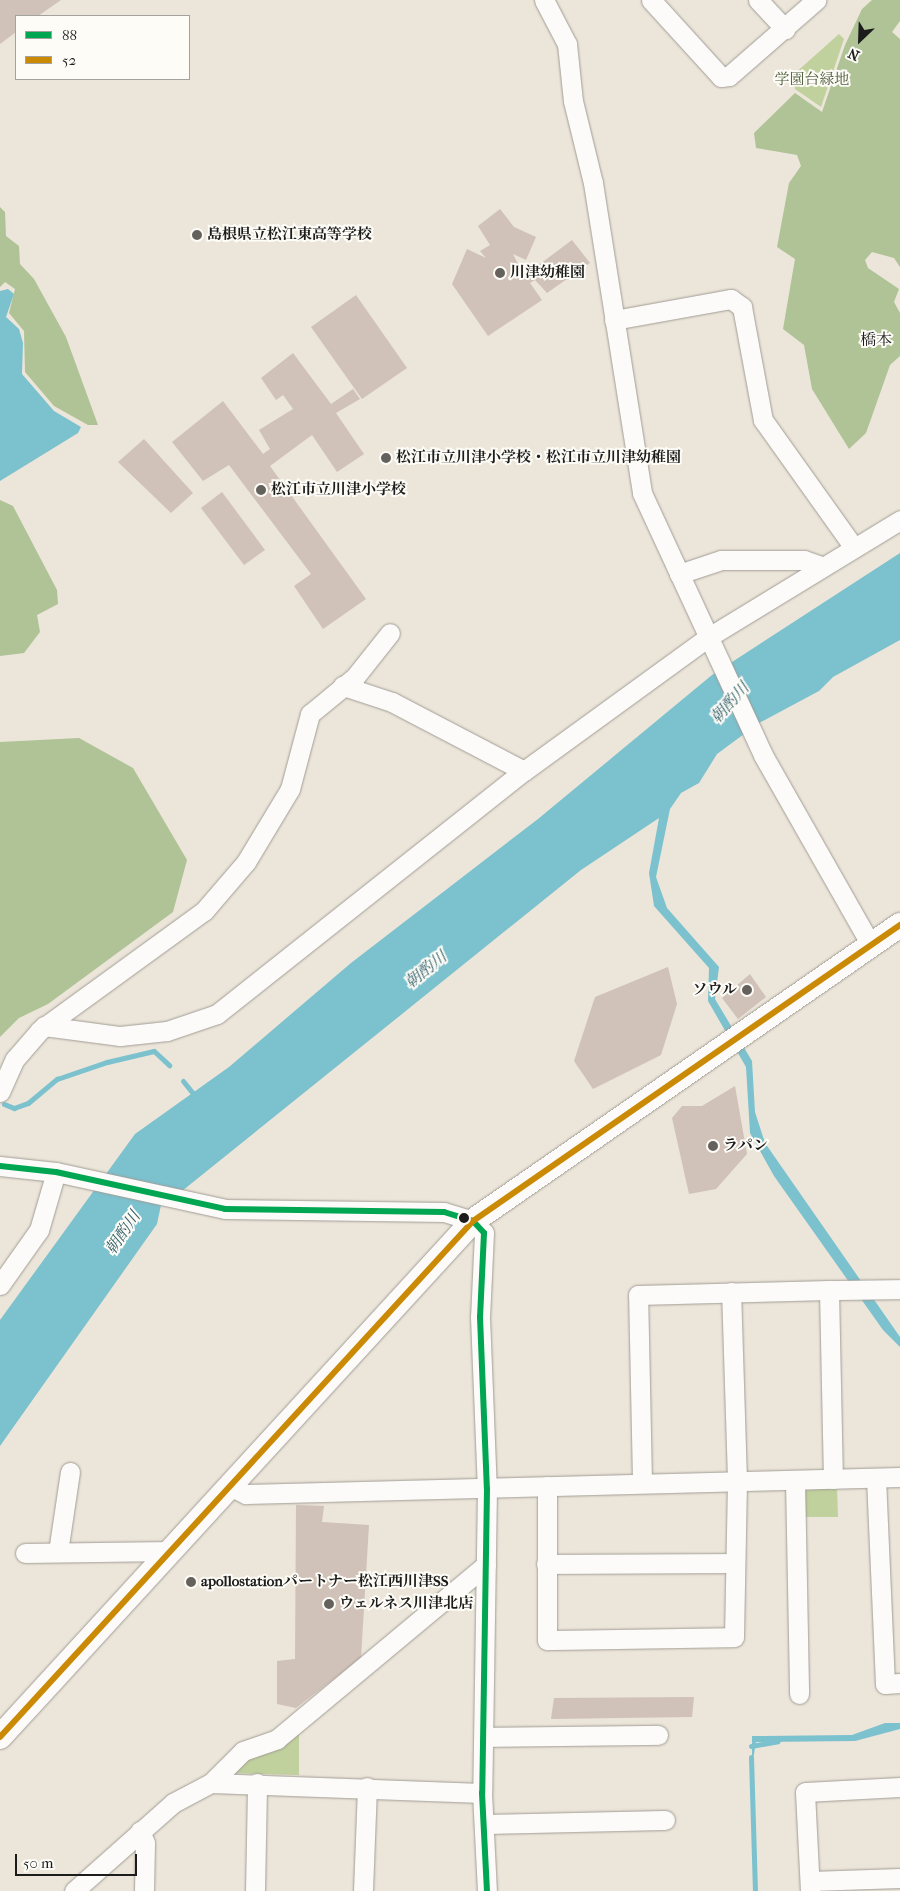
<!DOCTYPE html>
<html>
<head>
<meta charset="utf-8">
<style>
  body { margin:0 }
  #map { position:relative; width:900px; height:1891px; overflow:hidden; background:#ece5d9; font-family:"IM FELL French Canon","Noto Serif JP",serif }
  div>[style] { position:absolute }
  .green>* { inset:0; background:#c0d19d }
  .forest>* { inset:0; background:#afc396 }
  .water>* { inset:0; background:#7bc1ce }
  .stream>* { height:5px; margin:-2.5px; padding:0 2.5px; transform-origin:2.5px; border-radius:2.5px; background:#7bc1ce }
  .building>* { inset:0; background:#d0c2b9 }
  .roads { filter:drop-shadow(0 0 1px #a19d96) drop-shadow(0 0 1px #a19d96) }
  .minor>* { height:19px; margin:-9.5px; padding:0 9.5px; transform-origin:9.5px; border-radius:9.5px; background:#fcfbf9 }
  .tertiary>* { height:24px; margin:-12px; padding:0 12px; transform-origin:12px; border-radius:12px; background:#fcfbf9 }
  .bus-1>* { height:6px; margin:-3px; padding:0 3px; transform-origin:3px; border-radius:3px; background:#00a651 }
  .bus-2>* { height:6px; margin:-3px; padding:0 3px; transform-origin:3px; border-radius:3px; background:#cb8a06 }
  .dots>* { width:14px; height:14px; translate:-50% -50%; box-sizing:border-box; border:2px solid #fdfcf7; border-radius:50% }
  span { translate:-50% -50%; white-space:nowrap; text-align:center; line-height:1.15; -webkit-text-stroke:4px #fdfcf7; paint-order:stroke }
  .park-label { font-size:15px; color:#4f5e3c }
  .poi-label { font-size:15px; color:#1c1c1c; font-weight:700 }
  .left { translate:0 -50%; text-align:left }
  .right { translate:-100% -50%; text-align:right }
  .neighbourhood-label { font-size:16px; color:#1c1c1c }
  .water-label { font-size:16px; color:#315f6a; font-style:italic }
  .legend { position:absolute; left:15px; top:15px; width:175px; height:65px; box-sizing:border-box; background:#fdfcf7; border:1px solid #a3a29f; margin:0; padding:6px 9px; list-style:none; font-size:15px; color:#1c1c1c }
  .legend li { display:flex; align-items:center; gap:10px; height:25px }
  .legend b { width:25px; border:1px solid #a3a29f }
  .north { position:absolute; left:835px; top:15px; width:50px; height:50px; -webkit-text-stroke:4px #fdfcf7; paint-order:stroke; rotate:204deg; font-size:14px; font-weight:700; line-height:20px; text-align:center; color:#1c1c1c }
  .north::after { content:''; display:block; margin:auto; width:18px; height:22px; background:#1c1c1c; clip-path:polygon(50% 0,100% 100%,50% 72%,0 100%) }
  .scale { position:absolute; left:15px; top:1854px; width:122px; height:22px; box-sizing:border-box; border:2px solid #1c1c1c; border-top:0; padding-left:6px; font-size:15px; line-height:18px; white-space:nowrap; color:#1c1c1c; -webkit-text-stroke:4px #fdfcf7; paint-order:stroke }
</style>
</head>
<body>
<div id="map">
  <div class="green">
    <div style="clip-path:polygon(839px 34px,844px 39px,821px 107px,795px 89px,793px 75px)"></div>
    <div style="clip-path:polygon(837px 1487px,838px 1517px,802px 1517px,801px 1491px)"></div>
    <div style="clip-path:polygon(299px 1730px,299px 1775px,228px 1773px,234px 1767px)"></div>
  </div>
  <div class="forest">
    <div style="clip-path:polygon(872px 0,900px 0,900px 21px,892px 32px,900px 39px,900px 267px,894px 258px,872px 252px,865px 260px,868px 268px,899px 289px,894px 302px,900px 313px,900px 356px,890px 365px,866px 433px,849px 449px,812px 389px,804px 345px,783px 329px,795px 259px,777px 247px,789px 183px,801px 166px,797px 155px,756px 148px,754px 133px,795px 93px,822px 112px,845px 45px,862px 9px)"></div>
    <div style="clip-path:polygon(0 207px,5px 212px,6px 236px,19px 246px,20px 264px,34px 279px,66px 337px,98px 425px,88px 425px,54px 406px,25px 372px,24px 331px,9px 313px,15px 289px,5px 282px,0 287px)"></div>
    <div style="clip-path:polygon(0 500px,13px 506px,57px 590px,58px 604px,37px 615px,40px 632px,24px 653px,0 656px)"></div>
    <div style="clip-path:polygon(79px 738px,133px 768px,187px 860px,173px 912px,48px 1004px,19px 1018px,0 1037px,0 742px)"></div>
  </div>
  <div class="water">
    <div style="clip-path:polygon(8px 289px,14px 294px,6px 317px,19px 329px,23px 343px,22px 374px,54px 411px,81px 427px,78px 433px,0 481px,0 291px)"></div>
    <div style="clip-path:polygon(900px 553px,900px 640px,833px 677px,819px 691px,759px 723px,717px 754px,699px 783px,681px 793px,670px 809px,656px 877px,667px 908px,719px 967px,715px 999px,752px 1061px,755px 1112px,765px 1143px,900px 1337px,900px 1347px,883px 1330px,774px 1176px,750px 1133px,746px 1067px,708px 1001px,709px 968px,654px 906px,649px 873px,659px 818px,581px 870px,182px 1191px,165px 1186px,157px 1224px,0 1446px,0 1320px,135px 1134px,229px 1067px,351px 963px,538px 819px,712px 675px)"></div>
    <div style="clip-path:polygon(885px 1723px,900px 1723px,900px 1729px,855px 1741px,756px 1742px,752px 1766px,752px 1736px,852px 1735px)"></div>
  </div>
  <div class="stream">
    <div style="left:183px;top:1081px;width:22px;rotate:51deg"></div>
    <div style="left:4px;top:1104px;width:11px;rotate:22deg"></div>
    <div style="left:14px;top:1108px;width:15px;rotate:-20deg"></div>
    <div style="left:28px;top:1103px;width:38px;rotate:-40deg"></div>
    <div style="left:57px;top:1079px;width:53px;rotate:-18.8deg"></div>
    <div style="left:107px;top:1062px;width:48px;rotate:-13.2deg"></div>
    <div style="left:154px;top:1051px;width:21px;rotate:43deg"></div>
    <div style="left:751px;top:1746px;width:27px;rotate:-10deg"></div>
    <div style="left:751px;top:1757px;width:134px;rotate:88.3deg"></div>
  </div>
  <div class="building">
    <div style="clip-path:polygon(0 0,61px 0,38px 16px,16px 16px,16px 32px,0 44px)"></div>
    <div style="clip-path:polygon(500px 209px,514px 227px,536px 237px,526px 260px,513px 254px,524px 276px,572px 240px,590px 263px,547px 293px,535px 280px,530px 283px,542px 300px,488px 336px,452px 284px,467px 249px,486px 258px,480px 251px,490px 245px,478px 226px)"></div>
    <div style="clip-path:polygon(356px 295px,407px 368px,362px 399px,311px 327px)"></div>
    <div style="clip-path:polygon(293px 353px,331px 404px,353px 389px,360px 399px,336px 413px,364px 454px,337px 472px,312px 435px,270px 466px,366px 599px,323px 629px,294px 586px,311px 574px,229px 465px,203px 481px,172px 442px,223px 401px,263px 454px,270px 449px,259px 430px,293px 409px,283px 395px,276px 400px,261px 378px)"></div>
    <div style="clip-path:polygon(144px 439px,193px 493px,171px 513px,118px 462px)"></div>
    <div style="clip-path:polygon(222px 492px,265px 550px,244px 565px,201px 508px)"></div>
    <div style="clip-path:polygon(668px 967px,677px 1004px,661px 1055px,593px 1089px,574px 1061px,595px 997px)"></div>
    <div style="clip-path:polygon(750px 974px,766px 997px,738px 1019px,722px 998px)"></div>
    <div style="clip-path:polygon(735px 1086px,747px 1154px,716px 1189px,689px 1194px,672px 1118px,682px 1106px,702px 1106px)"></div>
    <div style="clip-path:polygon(296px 1505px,324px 1506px,322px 1522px,369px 1525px,361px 1658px,296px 1708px,277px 1704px,277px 1661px,295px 1659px)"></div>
    <div style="clip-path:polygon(694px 1697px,692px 1717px,551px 1719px,554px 1698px)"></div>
  </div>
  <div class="roads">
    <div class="minor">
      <div style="left:544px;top:0;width:50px;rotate:62.4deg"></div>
      <div style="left:567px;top:44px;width:57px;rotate:84deg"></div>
      <div style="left:573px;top:101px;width:84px;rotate:76.3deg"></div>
      <div style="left:593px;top:183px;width:314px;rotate:81deg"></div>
      <div style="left:642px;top:493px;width:289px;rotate:65.2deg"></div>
      <div style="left:763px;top:755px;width:219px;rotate:60.4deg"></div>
      <div style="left:651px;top:0;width:104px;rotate:47.7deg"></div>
      <div style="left:721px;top:77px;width:8px;rotate:-7deg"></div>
      <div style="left:729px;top:76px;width:116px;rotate:-41.1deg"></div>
      <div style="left:758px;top:0;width:40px;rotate:47deg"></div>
      <div style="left:614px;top:320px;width:119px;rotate:-10.2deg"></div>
      <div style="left:731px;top:299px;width:14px;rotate:36deg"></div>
      <div style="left:742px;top:307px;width:115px;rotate:79.5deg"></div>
      <div style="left:763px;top:420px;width:155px;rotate:54.5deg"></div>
      <div style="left:679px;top:574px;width:44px;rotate:-18.4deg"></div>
      <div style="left:721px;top:560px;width:83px"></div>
      <div style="left:804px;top:560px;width:18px;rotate:19deg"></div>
      <div style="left:524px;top:771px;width:226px;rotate:-36deg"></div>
      <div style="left:707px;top:638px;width:226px;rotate:-31.4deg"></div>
      <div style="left:44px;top:1026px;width:77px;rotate:7.5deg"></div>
      <div style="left:120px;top:1036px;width:47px;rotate:-6.1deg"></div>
      <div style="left:167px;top:1031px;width:53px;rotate:-18.8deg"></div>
      <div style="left:217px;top:1014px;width:392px;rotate:-38.4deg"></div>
      <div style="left:524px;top:771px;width:149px;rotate:-152.4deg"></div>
      <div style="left:392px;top:702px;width:52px;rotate:-161.9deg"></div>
      <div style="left:0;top:1092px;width:36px;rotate:-66deg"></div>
      <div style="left:15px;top:1059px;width:38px;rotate:-49deg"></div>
      <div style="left:40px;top:1030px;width:203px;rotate:-36deg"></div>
      <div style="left:204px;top:911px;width:65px;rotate:-49.4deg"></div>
      <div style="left:246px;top:862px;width:85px;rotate:-58.9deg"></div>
      <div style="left:290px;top:789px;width:78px;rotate:-75.1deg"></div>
      <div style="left:310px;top:714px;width:58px;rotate:-39.4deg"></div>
      <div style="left:355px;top:677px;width:56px;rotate:-51.5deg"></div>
      <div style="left:0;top:1166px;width:56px;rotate:6.1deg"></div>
      <div style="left:56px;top:1172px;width:173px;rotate:12.3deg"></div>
      <div style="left:225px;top:1209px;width:219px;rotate:0.8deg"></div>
      <div style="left:444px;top:1212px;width:30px;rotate:17deg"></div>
      <div style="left:473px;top:1221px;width:16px;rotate:47deg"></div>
      <div style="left:484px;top:1233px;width:84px;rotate:92.7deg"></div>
      <div style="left:480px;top:1317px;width:172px;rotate:87.7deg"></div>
      <div style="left:487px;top:1489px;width:304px;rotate:90.9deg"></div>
      <div style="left:482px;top:1793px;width:98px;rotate:87.1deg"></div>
      <div style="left:0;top:1285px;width:67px;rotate:-54.7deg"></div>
      <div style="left:39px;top:1230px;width:60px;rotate:-73.7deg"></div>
      <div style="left:829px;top:1290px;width:71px;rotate:-0.8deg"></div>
      <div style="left:876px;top:1478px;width:206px;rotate:87.5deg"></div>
      <div style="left:885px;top:1684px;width:15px;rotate:-4deg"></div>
      <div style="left:795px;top:1480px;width:214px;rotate:88.9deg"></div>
      <div style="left:642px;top:1481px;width:186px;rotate:-91.2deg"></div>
      <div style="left:638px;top:1295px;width:191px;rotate:-1.5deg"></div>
      <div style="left:829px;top:1290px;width:189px;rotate:88.8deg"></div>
      <div style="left:230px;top:1486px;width:18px;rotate:27deg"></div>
      <div style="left:246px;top:1494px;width:654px;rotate:-1.49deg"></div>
      <div style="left:547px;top:1486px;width:154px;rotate:90deg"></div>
      <div style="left:547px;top:1640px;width:187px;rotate:-0.9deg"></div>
      <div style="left:734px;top:1637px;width:157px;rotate:-88.9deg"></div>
      <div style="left:737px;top:1480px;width:188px;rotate:-91.8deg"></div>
      <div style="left:58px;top:1552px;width:81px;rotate:-81.5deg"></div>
      <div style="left:25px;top:1553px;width:146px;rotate:-0.8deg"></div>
      <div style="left:546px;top:1564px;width:189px;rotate:-0.3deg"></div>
      <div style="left:484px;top:1737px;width:174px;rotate:-0.7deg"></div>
      <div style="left:211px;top:1783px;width:45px;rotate:-45deg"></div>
      <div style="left:243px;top:1751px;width:36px;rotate:-19deg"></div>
      <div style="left:277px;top:1739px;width:272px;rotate:-39.8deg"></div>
      <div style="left:484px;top:1824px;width:181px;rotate:-1.3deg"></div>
      <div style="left:140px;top:1831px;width:13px;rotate:67deg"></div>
      <div style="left:145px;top:1843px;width:48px;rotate:91.2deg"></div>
      <div style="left:810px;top:1881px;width:90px;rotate:-1.9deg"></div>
      <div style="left:74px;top:1891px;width:132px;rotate:-41.6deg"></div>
      <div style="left:173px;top:1803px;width:43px;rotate:-27.8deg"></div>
      <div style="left:211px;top:1783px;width:271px;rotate:2.1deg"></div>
      <div style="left:255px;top:1891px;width:108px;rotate:-88.9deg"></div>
      <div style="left:363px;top:1891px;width:104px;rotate:-87.8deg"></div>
      <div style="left:810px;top:1891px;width:99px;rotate:-92.9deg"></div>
      <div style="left:805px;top:1792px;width:95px;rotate:-3deg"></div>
    </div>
    <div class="tertiary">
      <div style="left:0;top:1737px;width:700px;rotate:-47.49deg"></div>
      <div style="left:473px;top:1221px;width:520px;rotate:-34.73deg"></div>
    </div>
  </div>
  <div class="bus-1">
    <div style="left:0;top:1166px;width:56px;rotate:6.1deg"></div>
    <div style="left:56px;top:1172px;width:173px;rotate:12.3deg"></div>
    <div style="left:225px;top:1209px;width:219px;rotate:0.8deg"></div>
    <div style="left:444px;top:1212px;width:30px;rotate:17deg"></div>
    <div style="left:473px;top:1221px;width:16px;rotate:47deg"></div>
    <div style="left:484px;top:1233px;width:84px;rotate:92.7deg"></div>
    <div style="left:480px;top:1317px;width:172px;rotate:87.7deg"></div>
    <div style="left:487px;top:1489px;width:304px;rotate:90.9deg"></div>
    <div style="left:482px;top:1793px;width:98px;rotate:87.1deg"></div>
  </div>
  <div class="bus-2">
    <div style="left:0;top:1737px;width:700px;rotate:-47.49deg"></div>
    <div style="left:473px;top:1221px;width:520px;rotate:-34.73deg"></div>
  </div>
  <div class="dots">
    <div style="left:197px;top:235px;background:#65625e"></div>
    <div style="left:500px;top:273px;background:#65625e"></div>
    <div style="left:386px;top:458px;background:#65625e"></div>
    <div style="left:261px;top:490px;background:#65625e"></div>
    <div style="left:747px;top:990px;background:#65625e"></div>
    <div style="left:713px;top:1146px;background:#65625e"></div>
    <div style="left:464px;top:1218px;background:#1c1c1c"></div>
    <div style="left:191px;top:1582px;background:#65625e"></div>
    <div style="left:329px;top:1604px;background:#65625e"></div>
  </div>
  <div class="park-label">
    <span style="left:812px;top:80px">学園台緑地</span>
  </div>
  <div class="poi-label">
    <span class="left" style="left:207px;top:235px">島根県立松江東高等学校</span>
    <span class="left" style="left:510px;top:273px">川津幼稚園</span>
    <span class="left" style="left:396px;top:458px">松江市立川津小学校・松江市立川津幼稚園</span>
    <span class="left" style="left:271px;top:490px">松江市立川津小学校</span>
    <span class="right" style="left:737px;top:990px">ソウル</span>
    <span class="left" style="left:723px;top:1146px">ラパン</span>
    <span class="left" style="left:201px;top:1582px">apollostationパートナー松江西川津SS</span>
    <span class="left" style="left:339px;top:1604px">ウェルネス川津北店</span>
  </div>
  <div class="neighbourhood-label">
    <span style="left:876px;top:340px">橋本</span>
  </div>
  <div class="water-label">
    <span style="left:730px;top:703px;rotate:-48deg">朝酌川</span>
    <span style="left:426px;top:970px;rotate:-39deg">朝酌川</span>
    <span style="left:123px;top:1233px;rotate:-56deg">朝酌川</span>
  </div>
  <ul class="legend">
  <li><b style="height:6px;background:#00a651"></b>88</li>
  <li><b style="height:6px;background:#cb8a06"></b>52</li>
  </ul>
  <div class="north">N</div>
  <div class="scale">50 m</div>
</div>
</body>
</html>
